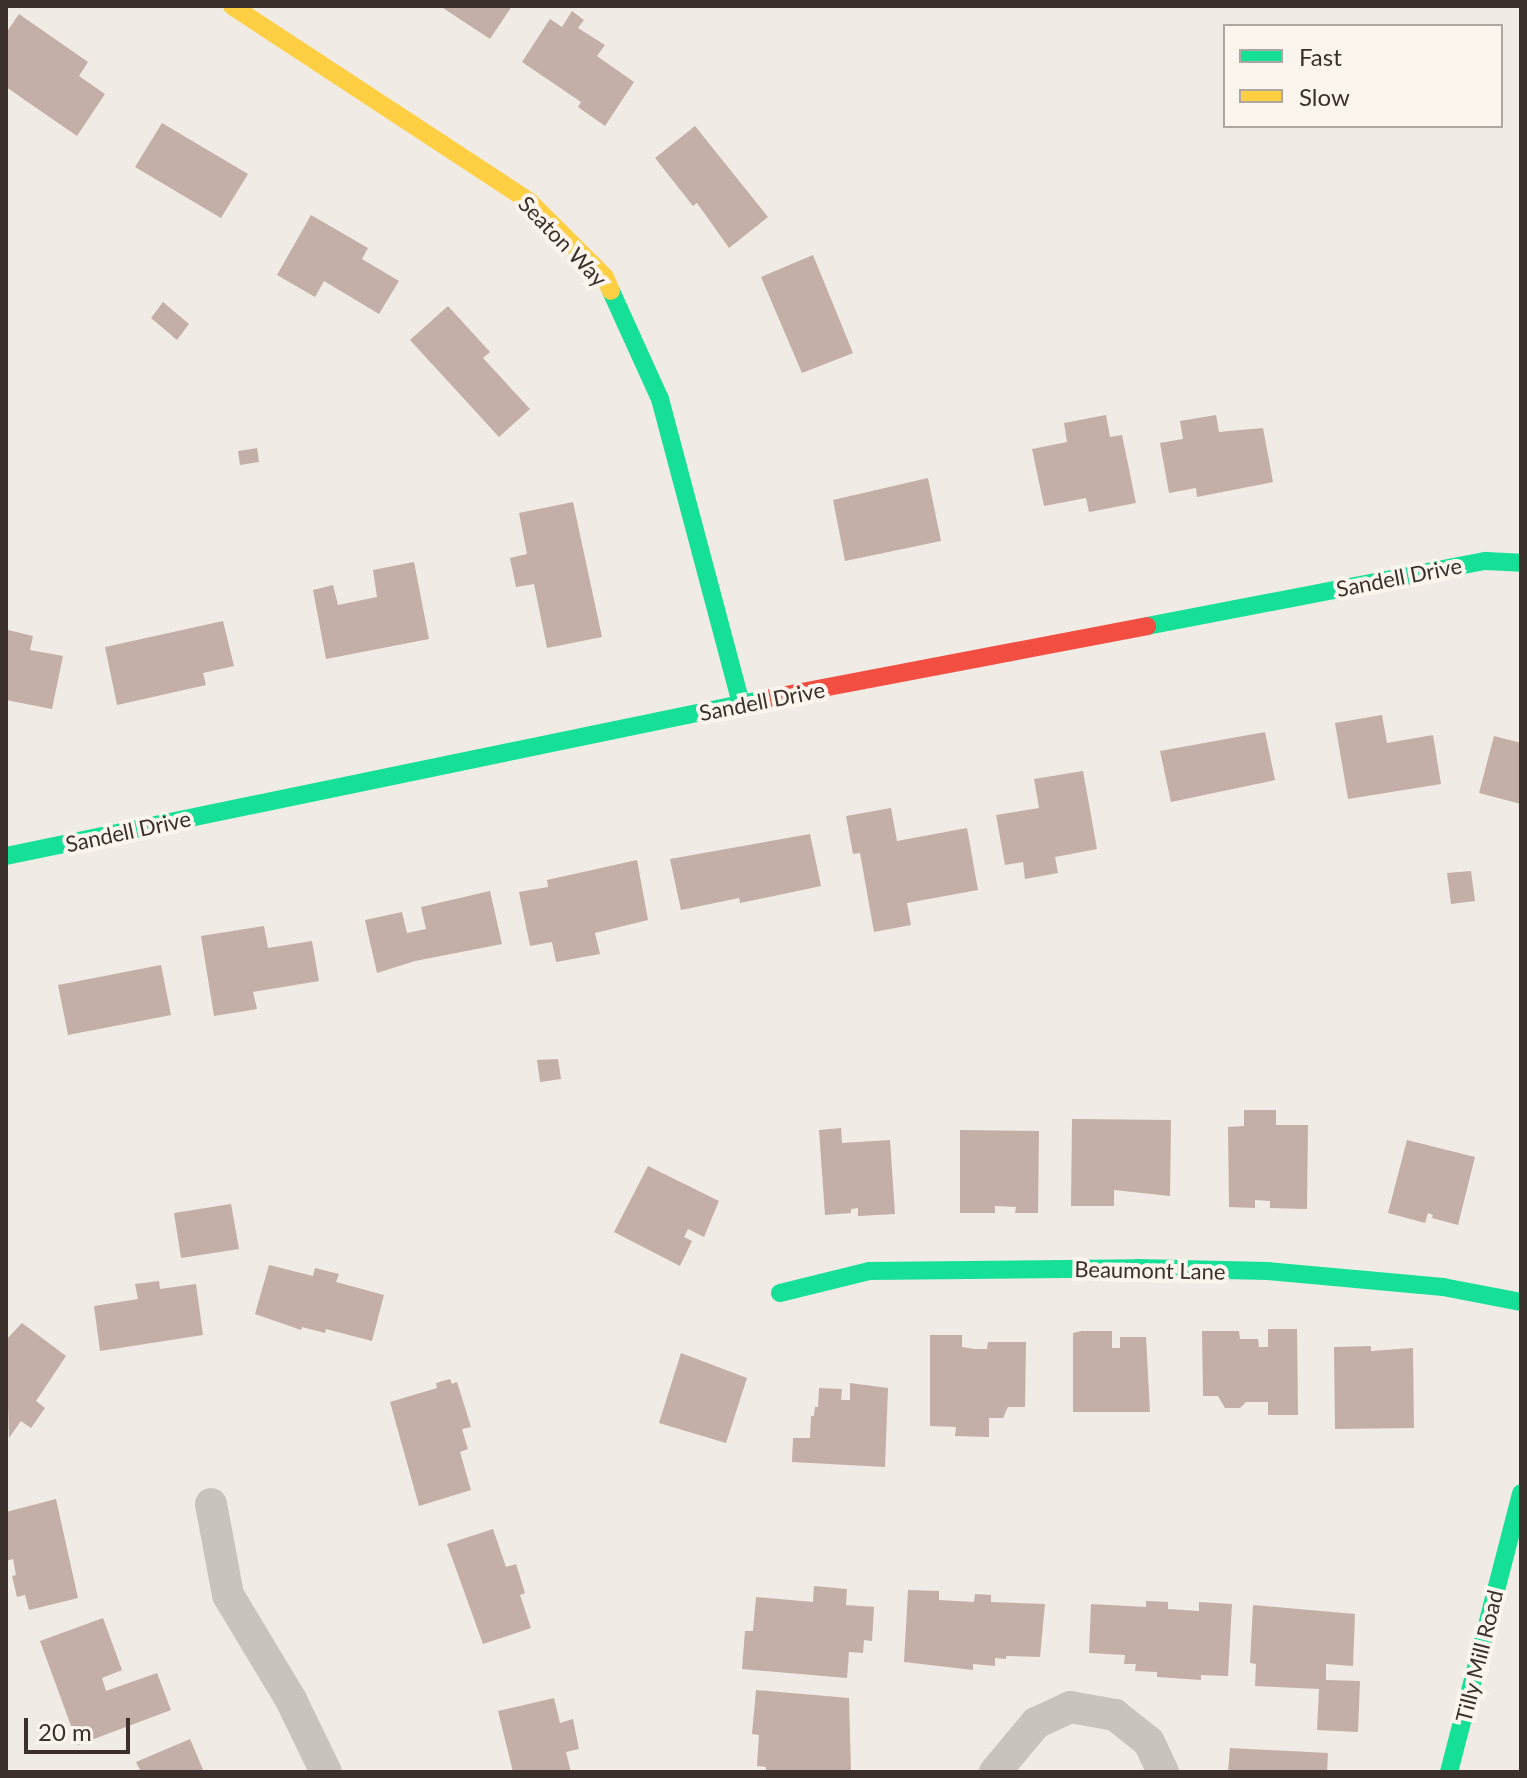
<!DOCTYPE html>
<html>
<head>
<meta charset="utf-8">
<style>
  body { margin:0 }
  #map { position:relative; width:1527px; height:1778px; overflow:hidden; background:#f0ebe5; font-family:Lato,sans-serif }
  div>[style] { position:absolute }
  .building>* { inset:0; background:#c3afa7 }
  .street>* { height:32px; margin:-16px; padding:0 16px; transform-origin:16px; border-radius:16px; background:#c9c3be }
  .fast>* { height:18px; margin:-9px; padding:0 9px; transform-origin:9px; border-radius:9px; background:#16e098 }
  .slow>* { height:18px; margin:-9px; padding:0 9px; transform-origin:9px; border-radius:9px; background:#ffcf43 }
  .jam>* { height:18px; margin:-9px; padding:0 9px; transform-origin:9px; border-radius:9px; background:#f24e42 }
  span { translate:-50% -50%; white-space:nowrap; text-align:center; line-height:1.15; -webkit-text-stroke:8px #fbf5ee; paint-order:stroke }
  .street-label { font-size:22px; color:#3b302b }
  .frame { position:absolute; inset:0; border:8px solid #3b302b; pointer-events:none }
  .legend { position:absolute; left:1223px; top:24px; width:280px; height:104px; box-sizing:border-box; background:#fbf5ee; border:2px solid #aea6a0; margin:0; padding:10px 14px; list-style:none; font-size:24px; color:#3b302b }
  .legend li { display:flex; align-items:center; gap:16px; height:40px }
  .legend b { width:40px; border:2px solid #aea6a0 }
  .scale { position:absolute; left:24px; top:1718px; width:106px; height:36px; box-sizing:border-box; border:4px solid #3b302b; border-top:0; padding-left:10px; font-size:24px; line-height:28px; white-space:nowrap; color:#3b302b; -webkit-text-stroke:6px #fbf5ee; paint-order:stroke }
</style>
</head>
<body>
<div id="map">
  <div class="building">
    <div style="clip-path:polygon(440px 6px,512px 6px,490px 39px)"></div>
    <div style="clip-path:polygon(572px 11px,584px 20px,578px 28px,605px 45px,597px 56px,634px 82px,605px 126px,578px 107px,581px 102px,522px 62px,550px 19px,562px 27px)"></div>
    <div style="clip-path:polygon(19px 14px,88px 62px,79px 76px,105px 94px,77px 136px,6px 87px,6px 33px)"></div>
    <div style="clip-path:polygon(162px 123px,248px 174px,221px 218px,135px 167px)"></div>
    <div style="clip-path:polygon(695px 126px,768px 217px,729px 248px,697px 203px,693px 206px,655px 158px)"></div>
    <div style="clip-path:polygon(311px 215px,368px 248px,362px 259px,399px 281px,379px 314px,324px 281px,315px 297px,277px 275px)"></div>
    <div style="clip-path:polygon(813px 255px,853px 353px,802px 373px,761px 277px)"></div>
    <div style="clip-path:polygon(163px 302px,189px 324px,177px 340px,151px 318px)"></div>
    <div style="clip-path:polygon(448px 306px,490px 352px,483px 358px,530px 409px,499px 437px,410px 340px)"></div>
    <div style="clip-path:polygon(1106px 415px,1110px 437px,1122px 435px,1136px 503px,1089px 512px,1086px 498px,1044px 506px,1032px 449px,1067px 442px,1064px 423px)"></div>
    <div style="clip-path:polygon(1216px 415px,1219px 432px,1263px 428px,1273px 482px,1197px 497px,1196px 488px,1169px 493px,1160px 443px,1183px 439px,1180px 421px)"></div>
    <div style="clip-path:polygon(257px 448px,259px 462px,240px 465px,238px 451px)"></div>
    <div style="clip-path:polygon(928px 478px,941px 541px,845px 561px,833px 500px)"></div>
    <div style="clip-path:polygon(573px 502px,602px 637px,547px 648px,534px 584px,516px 587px,510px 558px,527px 554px,519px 513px)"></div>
    <div style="clip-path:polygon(414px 562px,429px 639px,326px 659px,313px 590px,333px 585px,338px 605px,377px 597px,373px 570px)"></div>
    <div style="clip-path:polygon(223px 621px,234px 666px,203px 673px,206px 685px,117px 705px,105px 647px)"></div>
    <div style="clip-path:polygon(8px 630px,33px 636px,30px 650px,63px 656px,52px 709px,6px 700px)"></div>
    <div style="clip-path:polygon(1382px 715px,1387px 743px,1433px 735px,1441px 784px,1348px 799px,1335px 723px)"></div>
    <div style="clip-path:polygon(1265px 732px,1275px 780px,1171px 802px,1160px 751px)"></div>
    <div style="clip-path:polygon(1494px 736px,1521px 743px,1521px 804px,1479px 793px)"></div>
    <div style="clip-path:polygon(1083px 771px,1097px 849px,1055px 857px,1058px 873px,1025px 879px,1023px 862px,1005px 865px,996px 815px,1039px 808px,1034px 779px)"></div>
    <div style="clip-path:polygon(891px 808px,897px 841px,967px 828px,978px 890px,907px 903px,911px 925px,874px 932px,860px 853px,853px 854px,846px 816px)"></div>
    <div style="clip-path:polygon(810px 834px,821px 886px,740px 903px,739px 898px,681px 910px,670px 859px)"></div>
    <div style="clip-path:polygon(637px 860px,648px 920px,595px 933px,600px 954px,556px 962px,552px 942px,530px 946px,519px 892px,548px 887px,547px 880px)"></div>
    <div style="clip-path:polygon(1471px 871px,1475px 901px,1451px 904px,1447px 873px)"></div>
    <div style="clip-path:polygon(490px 891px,502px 944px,415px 961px,377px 973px,365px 920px,402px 912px,407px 933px,426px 929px,421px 907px)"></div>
    <div style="clip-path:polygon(264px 926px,268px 948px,312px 941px,319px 981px,253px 992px,257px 1009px,214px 1016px,201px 936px)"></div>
    <div style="clip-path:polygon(161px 965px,171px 1015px,68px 1035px,58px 985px)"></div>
    <div style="clip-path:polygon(558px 1059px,561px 1079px,540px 1082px,537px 1060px)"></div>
    <div style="clip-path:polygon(1244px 1110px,1276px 1110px,1276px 1125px,1308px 1125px,1307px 1209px,1270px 1208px,1270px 1201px,1255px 1200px,1255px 1208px,1229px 1207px,1228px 1127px,1244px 1126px)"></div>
    <div style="clip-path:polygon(1072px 1119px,1171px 1120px,1170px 1196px,1114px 1190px,1114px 1206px,1071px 1206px)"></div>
    <div style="clip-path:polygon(841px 1128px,842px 1143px,890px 1140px,895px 1214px,858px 1216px,858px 1208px,851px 1209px,851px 1213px,825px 1215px,819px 1130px)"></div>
    <div style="clip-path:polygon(960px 1130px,1039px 1131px,1038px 1213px,1015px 1213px,1016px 1207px,995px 1206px,995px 1213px,960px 1213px)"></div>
    <div style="clip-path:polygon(1407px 1140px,1475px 1157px,1458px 1225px,1432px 1218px,1433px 1215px,1428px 1213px,1425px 1223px,1388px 1213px)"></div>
    <div style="clip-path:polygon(648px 1166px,719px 1201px,704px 1237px,688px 1229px,684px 1237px,692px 1241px,680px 1266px,614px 1232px)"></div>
    <div style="clip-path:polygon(231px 1204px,239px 1249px,181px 1258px,174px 1213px)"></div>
    <div style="clip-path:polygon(269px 1265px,313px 1276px,315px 1268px,339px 1274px,336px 1282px,384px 1295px,372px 1341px,326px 1329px,325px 1333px,302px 1327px,301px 1330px,255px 1314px)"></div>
    <div style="clip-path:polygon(159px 1281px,160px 1289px,196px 1284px,203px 1335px,100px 1351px,94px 1306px,138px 1299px,135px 1284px)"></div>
    <div style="clip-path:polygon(22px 1323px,66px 1356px,36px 1401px,45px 1408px,31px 1428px,21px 1421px,9px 1438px,6px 1340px)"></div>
    <div style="clip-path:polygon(1268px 1329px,1297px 1329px,1298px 1415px,1268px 1415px,1268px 1402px,1246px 1402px,1240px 1408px,1225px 1408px,1218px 1396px,1203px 1396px,1202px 1331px,1239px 1331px,1240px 1339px,1258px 1339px,1259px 1347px,1268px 1347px)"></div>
    <div style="clip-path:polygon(1082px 1331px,1112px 1331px,1112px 1348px,1120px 1348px,1120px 1337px,1146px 1337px,1150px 1412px,1073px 1412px,1073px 1333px)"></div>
    <div style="clip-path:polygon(930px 1335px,962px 1335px,962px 1347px,974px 1349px,987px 1349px,988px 1342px,1026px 1342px,1025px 1407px,1008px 1407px,1003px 1418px,989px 1418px,989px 1437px,955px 1436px,956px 1427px,930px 1426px)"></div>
    <div style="clip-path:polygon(1371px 1346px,1371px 1351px,1413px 1348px,1414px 1428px,1335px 1429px,1334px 1347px)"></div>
    <div style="clip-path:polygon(681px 1353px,747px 1378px,726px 1443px,659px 1423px)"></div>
    <div style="clip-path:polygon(450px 1379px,452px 1384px,457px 1382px,471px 1427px,462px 1429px,468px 1449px,460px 1452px,471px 1490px,419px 1506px,390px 1402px,437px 1388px,436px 1383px)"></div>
    <div style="clip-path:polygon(850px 1383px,888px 1388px,885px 1467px,792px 1462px,793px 1438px,810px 1438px,811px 1416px,814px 1416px,815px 1407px,818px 1407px,819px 1388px,842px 1389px,841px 1400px,850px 1400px)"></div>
    <div style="clip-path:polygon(56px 1499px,78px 1598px,29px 1610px,25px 1595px,17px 1597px,12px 1576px,16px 1575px,13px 1559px,6px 1561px,6px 1512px)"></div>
    <div style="clip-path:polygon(493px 1529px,506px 1567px,516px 1564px,525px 1593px,520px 1595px,531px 1628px,483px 1644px,447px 1544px)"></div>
    <div style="clip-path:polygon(814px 1586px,847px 1589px,846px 1605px,874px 1607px,872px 1641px,864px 1640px,863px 1653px,849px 1652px,847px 1678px,742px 1669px,745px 1631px,753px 1631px,756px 1597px,813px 1602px)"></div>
    <div style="clip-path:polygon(908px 1590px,939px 1591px,939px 1600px,974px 1602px,975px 1594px,991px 1595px,991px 1602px,1045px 1604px,1040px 1657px,1006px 1656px,1006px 1659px,995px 1658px,995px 1666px,973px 1664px,973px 1670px,904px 1662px)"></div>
    <div style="clip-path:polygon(1146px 1601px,1168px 1602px,1168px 1609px,1199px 1611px,1199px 1602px,1232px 1604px,1228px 1676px,1201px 1675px,1201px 1680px,1157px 1677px,1157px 1672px,1135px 1671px,1136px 1664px,1124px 1664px,1125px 1655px,1089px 1653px,1091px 1604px,1146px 1607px)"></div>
    <div style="clip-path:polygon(1253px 1605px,1355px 1614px,1353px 1666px,1326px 1664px,1326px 1680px,1360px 1681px,1358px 1732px,1317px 1730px,1319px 1689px,1255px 1686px,1256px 1664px,1250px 1663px)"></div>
    <div style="clip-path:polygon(103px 1618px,122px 1670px,102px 1678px,106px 1691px,157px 1673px,171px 1710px,78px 1745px,40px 1641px)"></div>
    <div style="clip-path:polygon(756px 1690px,849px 1698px,851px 1772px,766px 1772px,766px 1767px,757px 1766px,759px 1735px,752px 1734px)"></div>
    <div style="clip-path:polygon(554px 1698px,560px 1723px,573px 1719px,579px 1749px,566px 1752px,571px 1772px,513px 1772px,498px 1711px)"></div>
    <div style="clip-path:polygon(190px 1739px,204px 1772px,141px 1772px,136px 1762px)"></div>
    <div style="clip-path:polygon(1230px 1748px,1328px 1753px,1327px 1772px,1228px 1772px)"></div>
  </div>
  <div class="street">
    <div style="left:211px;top:1504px;width:93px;rotate:79.4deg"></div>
    <div style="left:228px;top:1595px;width:122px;rotate:59deg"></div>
    <div style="left:291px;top:1700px;width:80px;rotate:64.1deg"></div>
    <div style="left:995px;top:1772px;width:64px;rotate:-50.1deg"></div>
    <div style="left:1036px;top:1723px;width:38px;rotate:-25deg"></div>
    <div style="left:1070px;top:1707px;width:46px;rotate:10.1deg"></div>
    <div style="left:1115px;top:1715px;width:43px;rotate:38.5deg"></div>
    <div style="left:1149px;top:1742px;width:33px;rotate:65deg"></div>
  </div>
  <div class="fast">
    <div style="left:611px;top:291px;width:119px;rotate:65.6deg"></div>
    <div style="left:660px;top:399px;width:316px;rotate:75.1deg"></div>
    <div style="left:1147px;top:626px;width:345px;rotate:-10.9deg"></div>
    <div style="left:1486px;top:561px;width:35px;rotate:3deg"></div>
    <div style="left:6px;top:856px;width:775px;rotate:-11.69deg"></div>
    <div style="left:780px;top:1293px;width:92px;rotate:-13.9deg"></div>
    <div style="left:869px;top:1271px;width:268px;rotate:-0.6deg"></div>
    <div style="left:1137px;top:1268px;width:131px;rotate:1.3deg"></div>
    <div style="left:1268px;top:1271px;width:176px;rotate:5.2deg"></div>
    <div style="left:1443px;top:1287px;width:79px;rotate:10.9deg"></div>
    <div style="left:1449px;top:1772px;width:288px;rotate:-75.5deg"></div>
  </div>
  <div class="slow">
    <div style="left:232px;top:6px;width:357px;rotate:33.3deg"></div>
    <div style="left:530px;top:202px;width:106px;rotate:45deg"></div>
    <div style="left:605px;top:277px;width:15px;rotate:67deg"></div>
  </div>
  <div class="jam">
    <div style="left:765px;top:699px;width:389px;rotate:-10.8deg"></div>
  </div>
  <div class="street-label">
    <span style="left:563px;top:241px;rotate:46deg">Seaton Way</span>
    <span style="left:1399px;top:577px;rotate:-11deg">Sandell Drive</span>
    <span style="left:762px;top:701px;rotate:-11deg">Sandell Drive</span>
    <span style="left:128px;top:831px;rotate:-12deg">Sandell Drive</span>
    <span style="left:1150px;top:1270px;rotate:1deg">Beaumont Lane</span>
    <span style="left:1479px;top:1656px;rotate:-76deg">Tilly Mill Road</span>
  </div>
  <div class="frame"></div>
  <ul class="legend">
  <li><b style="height:10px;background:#16e098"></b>Fast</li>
  <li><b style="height:10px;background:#ffcf43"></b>Slow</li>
  </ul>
  <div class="scale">20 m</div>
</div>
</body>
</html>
